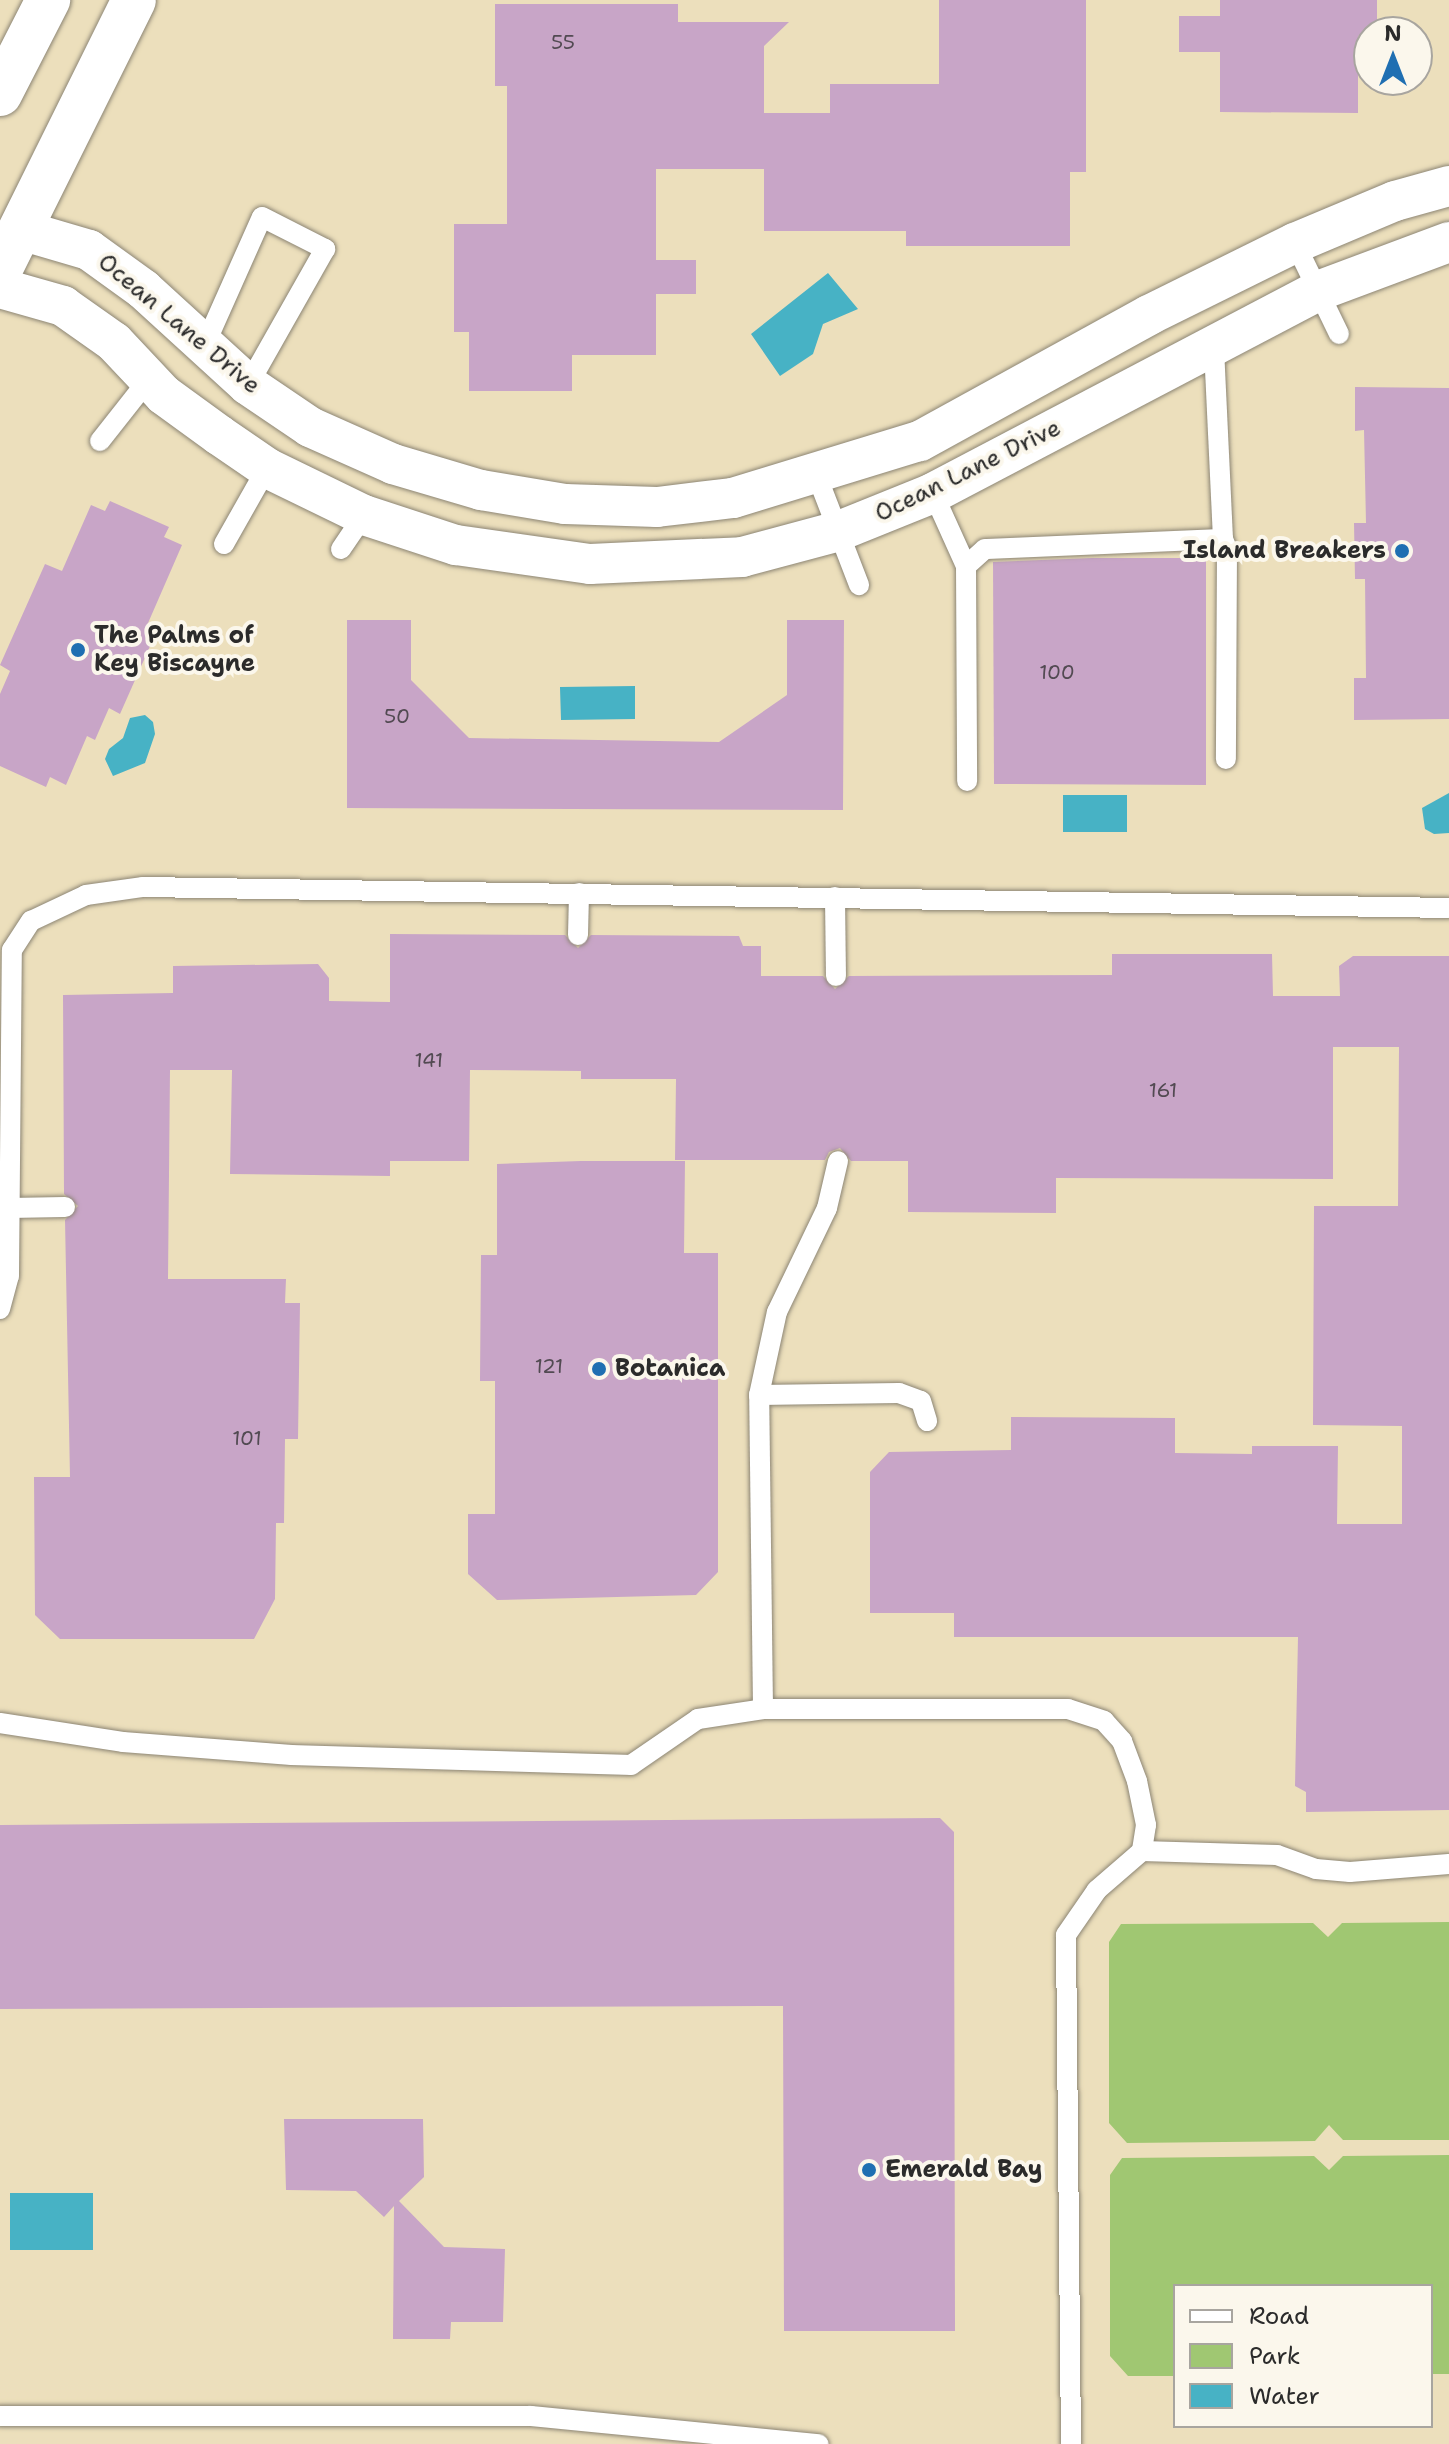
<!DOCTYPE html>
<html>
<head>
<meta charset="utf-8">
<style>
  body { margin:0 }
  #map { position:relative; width:1449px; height:2444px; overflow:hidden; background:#ecdfbc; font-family:"Shantell Sans",sans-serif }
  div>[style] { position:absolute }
  .green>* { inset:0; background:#a0c772 }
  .water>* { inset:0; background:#47b2c5 }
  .building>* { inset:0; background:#c8a5c7 }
  .roads { filter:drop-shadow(0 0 2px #8c8574) drop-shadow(0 0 2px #8c8574) }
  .lane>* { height:20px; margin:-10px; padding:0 10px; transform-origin:10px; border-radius:10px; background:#fff }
  .street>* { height:40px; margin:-20px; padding:0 20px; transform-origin:20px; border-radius:20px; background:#fff }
  .primary>* { height:44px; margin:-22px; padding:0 22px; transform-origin:22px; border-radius:22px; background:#fff }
  .dots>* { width:22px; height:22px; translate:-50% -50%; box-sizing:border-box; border:4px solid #fbf7ec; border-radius:50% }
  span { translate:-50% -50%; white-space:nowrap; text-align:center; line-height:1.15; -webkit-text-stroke:8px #fbf7ec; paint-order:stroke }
  .number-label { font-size:20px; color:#524a52 }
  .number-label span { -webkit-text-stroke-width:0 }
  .street-label { font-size:24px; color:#2b2b2b }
  .poi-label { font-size:24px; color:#2b2b2b; font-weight:700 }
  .right { translate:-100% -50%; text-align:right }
  .left { translate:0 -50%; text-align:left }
  .legend { position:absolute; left:1173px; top:2284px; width:260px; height:144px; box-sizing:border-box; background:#fbf7ec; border:2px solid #a8a59f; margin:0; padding:10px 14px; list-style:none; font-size:24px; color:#2b2b2b }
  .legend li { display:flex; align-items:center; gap:16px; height:40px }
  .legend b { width:40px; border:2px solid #a8a59f }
  .north { position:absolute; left:1353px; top:16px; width:80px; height:80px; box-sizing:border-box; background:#fbf7ec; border:2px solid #a8a59f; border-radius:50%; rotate:0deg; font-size:22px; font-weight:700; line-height:32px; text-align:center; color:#2b2b2b }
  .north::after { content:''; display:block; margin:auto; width:28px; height:36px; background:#1f6fb2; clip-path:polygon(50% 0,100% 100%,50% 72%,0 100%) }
</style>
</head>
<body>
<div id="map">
  <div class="green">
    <div style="clip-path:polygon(1449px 1922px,1449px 2140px,1343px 2140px,1329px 2125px,1315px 2141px,1127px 2143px,1109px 2123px,1109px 1942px,1121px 1924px,1313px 1923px,1328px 1937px,1342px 1923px)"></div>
    <div style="clip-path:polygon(1449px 2155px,1449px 2374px,1431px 2374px,1431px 2286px,1175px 2286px,1175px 2376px,1128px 2376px,1110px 2356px,1110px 2175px,1122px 2158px,1314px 2156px,1329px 2170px,1343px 2156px)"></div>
  </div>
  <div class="water">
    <div style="clip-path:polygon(828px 273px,858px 309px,823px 324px,813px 354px,780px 376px,751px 334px)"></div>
    <div style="clip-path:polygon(635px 686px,635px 719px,561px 720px,560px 687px)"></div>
    <div style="clip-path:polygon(145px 715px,153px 722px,155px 734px,145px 763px,113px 776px,105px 759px,109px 749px,123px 738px,130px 718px)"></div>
    <div style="clip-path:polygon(1449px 793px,1449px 833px,1434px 834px,1425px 829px,1422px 808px)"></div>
    <div style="clip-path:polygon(1063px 795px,1127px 795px,1127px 832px,1063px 832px)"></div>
    <div style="clip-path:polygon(10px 2193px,93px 2193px,93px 2250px,10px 2250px)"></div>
  </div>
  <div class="building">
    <div style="clip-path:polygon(939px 0,1086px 0,1086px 172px,1070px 172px,1070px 246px,906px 246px,906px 231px,764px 231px,764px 169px,656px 169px,656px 260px,696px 260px,696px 294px,656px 294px,656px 355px,572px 355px,572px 391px,469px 391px,469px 332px,454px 332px,454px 224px,507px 224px,507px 86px,495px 86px,495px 4px,678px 4px,678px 22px,789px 22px,764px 46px,764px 113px,830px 113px,830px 84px,939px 84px)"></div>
    <div style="clip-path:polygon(1220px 0,1377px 0,1377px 32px,1358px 36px,1358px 113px,1220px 112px,1220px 52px,1179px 52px,1179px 16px,1220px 16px)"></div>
    <div style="clip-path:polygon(1355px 387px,1449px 388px,1449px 719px,1354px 720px,1354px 678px,1366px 678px,1365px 579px,1355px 579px,1354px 523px,1366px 523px,1364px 430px,1355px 431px)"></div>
    <div style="clip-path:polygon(110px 501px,169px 527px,164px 537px,182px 545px,145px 630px,155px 635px,120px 714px,109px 708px,95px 740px,87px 736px,66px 785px,50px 777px,46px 787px,0 766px,0 694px,10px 671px,0 665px,45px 564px,62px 571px,91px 505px,105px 511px)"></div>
    <div style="clip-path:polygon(1092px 558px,1206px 558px,1206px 785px,994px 784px,993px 562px)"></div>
    <div style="clip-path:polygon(347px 620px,411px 620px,411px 680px,469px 738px,719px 742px,787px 695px,787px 620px,844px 620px,843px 810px,347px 808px)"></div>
    <div style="clip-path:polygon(390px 934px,565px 935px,578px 948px,591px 935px,739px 936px,743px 946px,761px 946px,761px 976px,823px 976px,835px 989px,849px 976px,1112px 975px,1112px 954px,1272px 954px,1273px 996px,1340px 996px,1339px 966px,1353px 956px,1449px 956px,1449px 1810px,1306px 1812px,1306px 1792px,1295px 1786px,1298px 1637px,954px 1637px,954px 1613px,870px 1613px,870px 1472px,889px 1452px,1011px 1450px,1011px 1417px,1175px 1418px,1175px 1453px,1252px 1454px,1252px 1446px,1338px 1446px,1337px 1524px,1402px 1524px,1402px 1426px,1313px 1425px,1314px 1206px,1398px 1206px,1399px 1047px,1333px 1047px,1333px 1179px,1056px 1178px,1056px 1213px,908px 1212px,908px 1161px,851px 1161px,840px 1148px,829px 1152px,825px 1160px,675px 1160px,676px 1079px,581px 1079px,581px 1071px,470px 1070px,469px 1161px,390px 1161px,390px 1176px,230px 1174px,232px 1070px,170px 1070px,168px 1279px,286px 1279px,285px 1303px,300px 1303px,298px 1439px,285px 1439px,284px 1523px,276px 1523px,275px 1599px,254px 1639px,60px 1639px,35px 1615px,34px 1477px,70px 1477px,65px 1220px,78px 1206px,64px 1194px,63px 995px,173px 993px,173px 966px,318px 964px,329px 978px,329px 1001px,390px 1002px)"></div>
    <div style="clip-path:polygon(581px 1161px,685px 1161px,684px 1253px,718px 1253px,718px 1572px,696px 1595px,497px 1600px,468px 1574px,468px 1514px,495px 1514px,495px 1381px,480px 1381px,481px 1255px,497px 1255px,497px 1164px)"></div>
    <div style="clip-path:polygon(940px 1818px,954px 1832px,955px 2331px,784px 2331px,783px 2006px,0 2009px,0 1825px)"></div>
    <div style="clip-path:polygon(284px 2119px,423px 2119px,424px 2177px,399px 2201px,444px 2247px,505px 2249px,503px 2322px,451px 2322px,450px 2339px,393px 2339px,394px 2206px,384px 2217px,356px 2191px,286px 2190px)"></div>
  </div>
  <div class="roads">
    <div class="lane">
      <div style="left:1295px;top:243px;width:101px;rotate:64.2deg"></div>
      <div style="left:204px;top:347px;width:142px;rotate:-66deg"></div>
      <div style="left:262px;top:217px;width:71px;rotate:26.9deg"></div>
      <div style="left:325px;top:249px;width:156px;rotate:119.5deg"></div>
      <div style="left:100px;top:441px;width:79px;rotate:-51.7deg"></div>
      <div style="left:817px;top:476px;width:117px;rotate:68.9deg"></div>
      <div style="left:933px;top:493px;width:80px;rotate:65.7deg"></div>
      <div style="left:966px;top:566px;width:215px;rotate:89.7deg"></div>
      <div style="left:1223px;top:539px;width:11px;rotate:68deg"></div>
      <div style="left:1227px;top:549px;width:210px;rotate:90.3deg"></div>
      <div style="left:224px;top:544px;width:87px;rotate:-60.5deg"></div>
      <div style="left:341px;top:549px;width:41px;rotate:-55.9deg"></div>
      <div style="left:966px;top:566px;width:25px;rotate:-42deg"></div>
      <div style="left:985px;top:549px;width:238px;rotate:-2.4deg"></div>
      <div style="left:1223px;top:539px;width:194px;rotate:-92.7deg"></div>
      <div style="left:835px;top:897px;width:79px;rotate:89.3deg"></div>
      <div style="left:578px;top:935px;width:42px;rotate:-88.6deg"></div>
      <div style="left:9px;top:1208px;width:56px;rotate:-1deg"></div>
      <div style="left:0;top:1309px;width:34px;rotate:-75deg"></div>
      <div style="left:9px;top:1276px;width:326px;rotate:-89.5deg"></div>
      <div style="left:12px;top:950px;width:35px;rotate:-57deg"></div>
      <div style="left:31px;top:921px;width:61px;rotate:-25.3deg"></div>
      <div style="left:86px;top:895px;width:58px;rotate:-8deg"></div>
      <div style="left:143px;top:887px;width:1306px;rotate:0.92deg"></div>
      <div style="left:759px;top:1395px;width:85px;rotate:-77.8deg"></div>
      <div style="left:777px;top:1312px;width:115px;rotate:-64.3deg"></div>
      <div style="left:827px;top:1208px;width:48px;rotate:-76.8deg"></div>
      <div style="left:763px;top:1709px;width:314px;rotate:-90.7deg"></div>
      <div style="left:759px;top:1395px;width:140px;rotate:-0.8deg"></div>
      <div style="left:899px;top:1393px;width:23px;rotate:20deg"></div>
      <div style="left:921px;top:1401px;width:21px;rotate:73deg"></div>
      <div style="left:0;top:1723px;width:124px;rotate:8.8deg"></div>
      <div style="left:123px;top:1742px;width:169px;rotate:4.4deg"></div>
      <div style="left:292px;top:1755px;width:339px;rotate:1.7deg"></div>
      <div style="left:631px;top:1765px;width:81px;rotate:-34.5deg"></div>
      <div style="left:698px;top:1719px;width:66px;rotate:-8.7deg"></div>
      <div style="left:763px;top:1709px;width:305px"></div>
      <div style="left:1068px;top:1709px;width:38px;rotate:18deg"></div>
      <div style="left:1104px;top:1721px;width:27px;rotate:48deg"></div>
      <div style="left:1122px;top:1741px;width:43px;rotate:69.4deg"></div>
      <div style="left:1137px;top:1781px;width:45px;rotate:78.4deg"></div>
      <div style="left:1146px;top:1825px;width:26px;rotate:99deg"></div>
      <div style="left:1142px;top:1851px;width:60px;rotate:139.1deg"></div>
      <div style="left:1097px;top:1890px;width:55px;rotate:124.6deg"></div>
      <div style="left:1066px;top:1935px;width:509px;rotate:89.44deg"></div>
      <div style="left:1142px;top:1851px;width:135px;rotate:1.7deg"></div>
      <div style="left:1277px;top:1855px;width:41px;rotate:19.7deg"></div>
      <div style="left:1316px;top:1869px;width:34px;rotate:5deg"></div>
      <div style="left:1350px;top:1872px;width:99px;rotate:-4.6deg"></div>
      <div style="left:0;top:2416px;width:531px"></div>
      <div style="left:531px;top:2416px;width:289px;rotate:5.6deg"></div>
    </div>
    <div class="street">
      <div style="left:21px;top:230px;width:71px;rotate:16.4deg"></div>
      <div style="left:89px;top:250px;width:67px;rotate:35.8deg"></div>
      <div style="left:143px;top:289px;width:142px;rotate:42.4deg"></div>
      <div style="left:248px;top:385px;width:75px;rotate:34.1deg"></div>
      <div style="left:310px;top:427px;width:91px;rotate:24deg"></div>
      <div style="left:393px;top:464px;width:92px;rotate:16.5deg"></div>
      <div style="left:481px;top:490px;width:85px;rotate:9.5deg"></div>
      <div style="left:565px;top:504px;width:92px;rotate:1.9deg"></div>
      <div style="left:657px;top:507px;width:77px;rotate:-6.8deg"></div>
      <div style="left:733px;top:498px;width:195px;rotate:-17deg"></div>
      <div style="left:920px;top:441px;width:261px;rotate:-28.8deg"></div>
      <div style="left:1149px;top:315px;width:163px;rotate:-26.3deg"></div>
      <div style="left:1295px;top:243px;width:108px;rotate:-22.8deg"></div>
      <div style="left:1395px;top:201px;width:56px;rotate:-15.5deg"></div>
      <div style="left:0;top:288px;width:66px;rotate:15.9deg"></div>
      <div style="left:63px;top:306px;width:62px;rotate:35.2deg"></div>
      <div style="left:114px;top:342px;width:73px;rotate:46.7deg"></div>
      <div style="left:164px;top:395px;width:68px;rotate:36deg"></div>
      <div style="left:219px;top:435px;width:58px;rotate:34.5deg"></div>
      <div style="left:267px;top:468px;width:108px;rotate:25.9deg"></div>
      <div style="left:364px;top:515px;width:97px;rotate:18.1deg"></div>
      <div style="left:456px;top:545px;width:135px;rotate:8.1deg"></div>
      <div style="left:590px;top:564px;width:152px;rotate:-2.6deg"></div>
      <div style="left:742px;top:557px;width:100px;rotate:-15deg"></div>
      <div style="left:839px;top:531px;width:101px;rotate:-22deg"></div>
      <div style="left:933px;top:493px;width:435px;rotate:-27.7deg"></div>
      <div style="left:1318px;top:291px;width:140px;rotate:-20.5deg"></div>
    </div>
    <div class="primary">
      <div style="left:0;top:94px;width:106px;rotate:-62.9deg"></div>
      <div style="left:0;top:270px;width:301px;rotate:-63.6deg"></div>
    </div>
  </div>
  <div class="dots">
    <div style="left:1402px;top:551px;background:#1f6fb2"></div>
    <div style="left:78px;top:650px;background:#1f6fb2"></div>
    <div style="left:599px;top:1369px;background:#1f6fb2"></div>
    <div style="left:869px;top:2170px;background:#1f6fb2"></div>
  </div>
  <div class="number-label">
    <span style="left:563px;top:42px">55</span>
    <span style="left:1057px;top:672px">100</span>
    <span style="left:397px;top:716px">50</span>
    <span style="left:429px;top:1060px">141</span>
    <span style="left:1163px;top:1090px">161</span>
    <span style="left:549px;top:1366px">121</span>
    <span style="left:247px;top:1438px">101</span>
  </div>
  <div class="street-label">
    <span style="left:179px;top:324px;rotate:40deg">Ocean Lane Drive</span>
    <span style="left:968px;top:471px;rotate:-26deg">Ocean Lane Drive</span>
  </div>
  <div class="poi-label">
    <span class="right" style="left:1386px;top:551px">Island Breakers</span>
    <span class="left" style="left:94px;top:650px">The Palms of<br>Key Biscayne</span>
    <span class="left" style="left:615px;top:1369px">Botanica</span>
    <span class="left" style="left:885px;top:2170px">Emerald Bay</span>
  </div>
  <ul class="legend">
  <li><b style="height:10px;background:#fff"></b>Road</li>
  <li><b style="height:22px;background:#a0c772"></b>Park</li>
  <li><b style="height:22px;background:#47b2c5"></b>Water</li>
  </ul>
  <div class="north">N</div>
</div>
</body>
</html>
